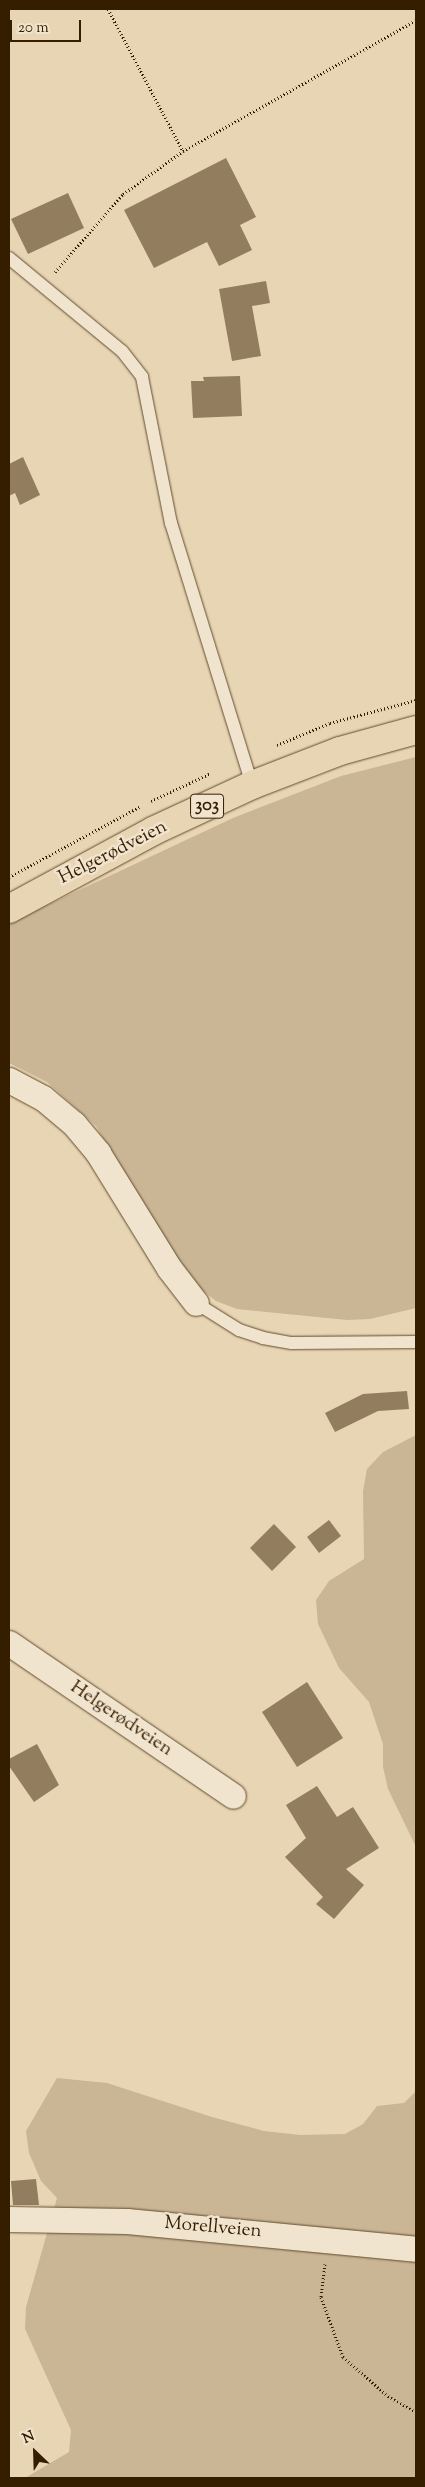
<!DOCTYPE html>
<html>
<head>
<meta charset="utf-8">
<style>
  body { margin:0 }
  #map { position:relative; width:425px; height:2487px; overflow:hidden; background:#e8d5b4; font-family:"Sorts Mill Goudy",serif }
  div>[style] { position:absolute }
  .green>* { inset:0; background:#cab695 }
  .building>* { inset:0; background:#927d5e }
  .path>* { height:3px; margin-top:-1.5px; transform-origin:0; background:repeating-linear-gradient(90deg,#351d00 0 1px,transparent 0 3.5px) }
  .roads { filter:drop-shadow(0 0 1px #624b2d) drop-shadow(0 0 1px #624b2d) }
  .lane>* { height:12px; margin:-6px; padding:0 6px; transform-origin:6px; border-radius:6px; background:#f0e4ce }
  .street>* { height:25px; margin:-12.5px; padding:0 12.5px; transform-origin:12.5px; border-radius:12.5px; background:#f0e4ce }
  .primary>* { height:28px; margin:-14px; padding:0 14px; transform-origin:14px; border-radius:14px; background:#e8d5b4 }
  span { translate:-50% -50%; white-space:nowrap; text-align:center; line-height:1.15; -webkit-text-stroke:5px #f0e4ce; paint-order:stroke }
  .shield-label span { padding:1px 4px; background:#f0e4ce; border:1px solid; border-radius:4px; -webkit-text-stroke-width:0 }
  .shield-label { font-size:18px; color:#351d00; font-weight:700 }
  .street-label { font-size:19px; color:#351d00 }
  .frame { position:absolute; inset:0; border:10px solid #351d00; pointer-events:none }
  .north { position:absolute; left:10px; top:2427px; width:50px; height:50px; -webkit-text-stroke:4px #f0e4ce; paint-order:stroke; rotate:336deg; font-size:14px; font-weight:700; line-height:20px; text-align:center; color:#351d00 }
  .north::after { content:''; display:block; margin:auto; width:18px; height:22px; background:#351d00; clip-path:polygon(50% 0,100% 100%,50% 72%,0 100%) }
  .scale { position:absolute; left:10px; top:20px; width:71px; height:22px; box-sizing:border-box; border:2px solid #351d00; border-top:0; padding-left:6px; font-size:15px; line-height:18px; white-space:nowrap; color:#351d00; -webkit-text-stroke:4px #f0e4ce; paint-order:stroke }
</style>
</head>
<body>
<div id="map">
  <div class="green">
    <div style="clip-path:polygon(416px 757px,416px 1308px,370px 1319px,347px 1320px,237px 1309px,216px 1301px,198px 1287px,146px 1214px,96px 1126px,47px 1082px,9px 1063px,9px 923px,233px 818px,341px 776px)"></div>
    <div style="clip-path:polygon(416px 1435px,416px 1847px,388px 1789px,383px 1767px,383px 1744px,369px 1702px,339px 1668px,318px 1624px,316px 1600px,329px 1581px,364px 1559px,363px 1491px,367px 1469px,383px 1452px)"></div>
    <div style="clip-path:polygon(57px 2078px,107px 2083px,212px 2117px,264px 2131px,300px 2135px,345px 2134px,363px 2124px,377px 2106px,404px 2103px,416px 2091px,416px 2478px,25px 2478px,69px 2452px,71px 2430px,25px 2329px,26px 2307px,57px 2198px,41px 2181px,29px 2153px,26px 2131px)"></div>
  </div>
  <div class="building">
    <div style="clip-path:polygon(226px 158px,256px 217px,240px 225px,252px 250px,219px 266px,207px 242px,154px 268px,124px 210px)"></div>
    <div style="clip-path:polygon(68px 193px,84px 228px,28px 254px,11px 219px)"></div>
    <div style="clip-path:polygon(266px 281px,270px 303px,252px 306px,261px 356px,232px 361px,219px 289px)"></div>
    <div style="clip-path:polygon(240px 376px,242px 416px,193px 418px,191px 381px,204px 381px,203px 377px)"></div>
    <div style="clip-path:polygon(23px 457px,40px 495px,20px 505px,15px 493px,9px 496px,9px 464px)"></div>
    <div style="clip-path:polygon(407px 1391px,409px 1409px,378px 1411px,335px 1432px,325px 1413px,363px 1394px)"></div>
    <div style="clip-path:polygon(329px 1520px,341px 1536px,319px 1553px,307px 1537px)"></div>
    <div style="clip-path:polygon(274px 1524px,296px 1547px,272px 1571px,250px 1548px)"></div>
    <div style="clip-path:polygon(307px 1682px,343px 1738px,297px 1767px,262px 1712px)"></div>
    <div style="clip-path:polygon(37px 1744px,59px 1785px,34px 1802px,9px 1766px,9px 1759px)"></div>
    <div style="clip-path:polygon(317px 1786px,337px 1817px,353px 1807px,379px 1848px,346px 1869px,364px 1885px,334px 1919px,316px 1904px,323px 1897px,285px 1857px,306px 1838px,286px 1805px)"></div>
    <div style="clip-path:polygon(36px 2179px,39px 2205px,13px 2205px,11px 2181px)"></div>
  </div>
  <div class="path">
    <div style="left:108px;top:9px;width:161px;rotate:62.2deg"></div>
    <div style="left:55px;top:272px;width:103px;rotate:-48.9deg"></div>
    <div style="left:123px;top:194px;width:74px;rotate:-35.6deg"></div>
    <div style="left:183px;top:151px;width:267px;rotate:-29.3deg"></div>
    <div style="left:277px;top:745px;width:57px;rotate:-22.5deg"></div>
    <div style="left:330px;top:723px;width:89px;rotate:-15deg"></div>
    <div style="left:151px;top:801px;width:66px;rotate:-25deg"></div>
    <div style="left:9px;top:877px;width:148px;rotate:-28.3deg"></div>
    <div style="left:325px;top:2264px;width:33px;rotate:97deg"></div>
    <div style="left:321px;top:2297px;width:64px;rotate:69.9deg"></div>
    <div style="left:343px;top:2357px;width:60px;rotate:40.9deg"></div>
    <div style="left:388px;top:2396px;width:32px;rotate:30deg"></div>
  </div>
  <div class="roads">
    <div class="lane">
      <div style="left:9px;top:258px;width:146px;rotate:39.5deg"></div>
      <div style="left:122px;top:351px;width:33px;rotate:52deg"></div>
      <div style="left:142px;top:377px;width:149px;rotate:78.8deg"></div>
      <div style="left:171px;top:523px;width:274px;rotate:72.8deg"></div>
      <div style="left:196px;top:1303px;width:51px;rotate:32.1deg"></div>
      <div style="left:239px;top:1330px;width:25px;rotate:18deg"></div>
      <div style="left:263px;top:1338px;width:29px;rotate:10deg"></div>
      <div style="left:292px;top:1343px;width:124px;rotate:-0.5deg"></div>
    </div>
    <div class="street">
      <div style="left:9px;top:1080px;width:38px;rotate:28deg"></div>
      <div style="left:43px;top:1098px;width:40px;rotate:40deg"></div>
      <div style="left:74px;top:1124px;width:38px;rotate:50deg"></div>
      <div style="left:98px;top:1153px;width:135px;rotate:58.3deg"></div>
      <div style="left:169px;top:1268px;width:44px;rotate:52.4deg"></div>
      <div style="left:9px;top:1643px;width:271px;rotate:34.3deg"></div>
      <div style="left:9px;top:2219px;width:118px;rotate:1deg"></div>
      <div style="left:127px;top:2221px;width:290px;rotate:5.5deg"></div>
    </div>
    <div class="primary">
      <div style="left:9px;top:909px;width:164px;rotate:-28.4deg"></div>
      <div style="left:153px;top:831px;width:109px;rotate:-24.9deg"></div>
      <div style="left:252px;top:785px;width:94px;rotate:-21.1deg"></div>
      <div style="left:340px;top:751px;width:79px;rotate:-15.4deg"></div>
    </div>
  </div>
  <div class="shield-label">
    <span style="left:207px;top:806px">303</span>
  </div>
  <div class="street-label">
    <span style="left:113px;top:853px;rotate:-27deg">Helgerødveien</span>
    <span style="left:121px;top:1719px;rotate:34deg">Helgerødveien</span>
    <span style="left:213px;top:2228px;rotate:5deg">Morellveien</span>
  </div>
  <div class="frame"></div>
  <div class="north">N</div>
  <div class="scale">20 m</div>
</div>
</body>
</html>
